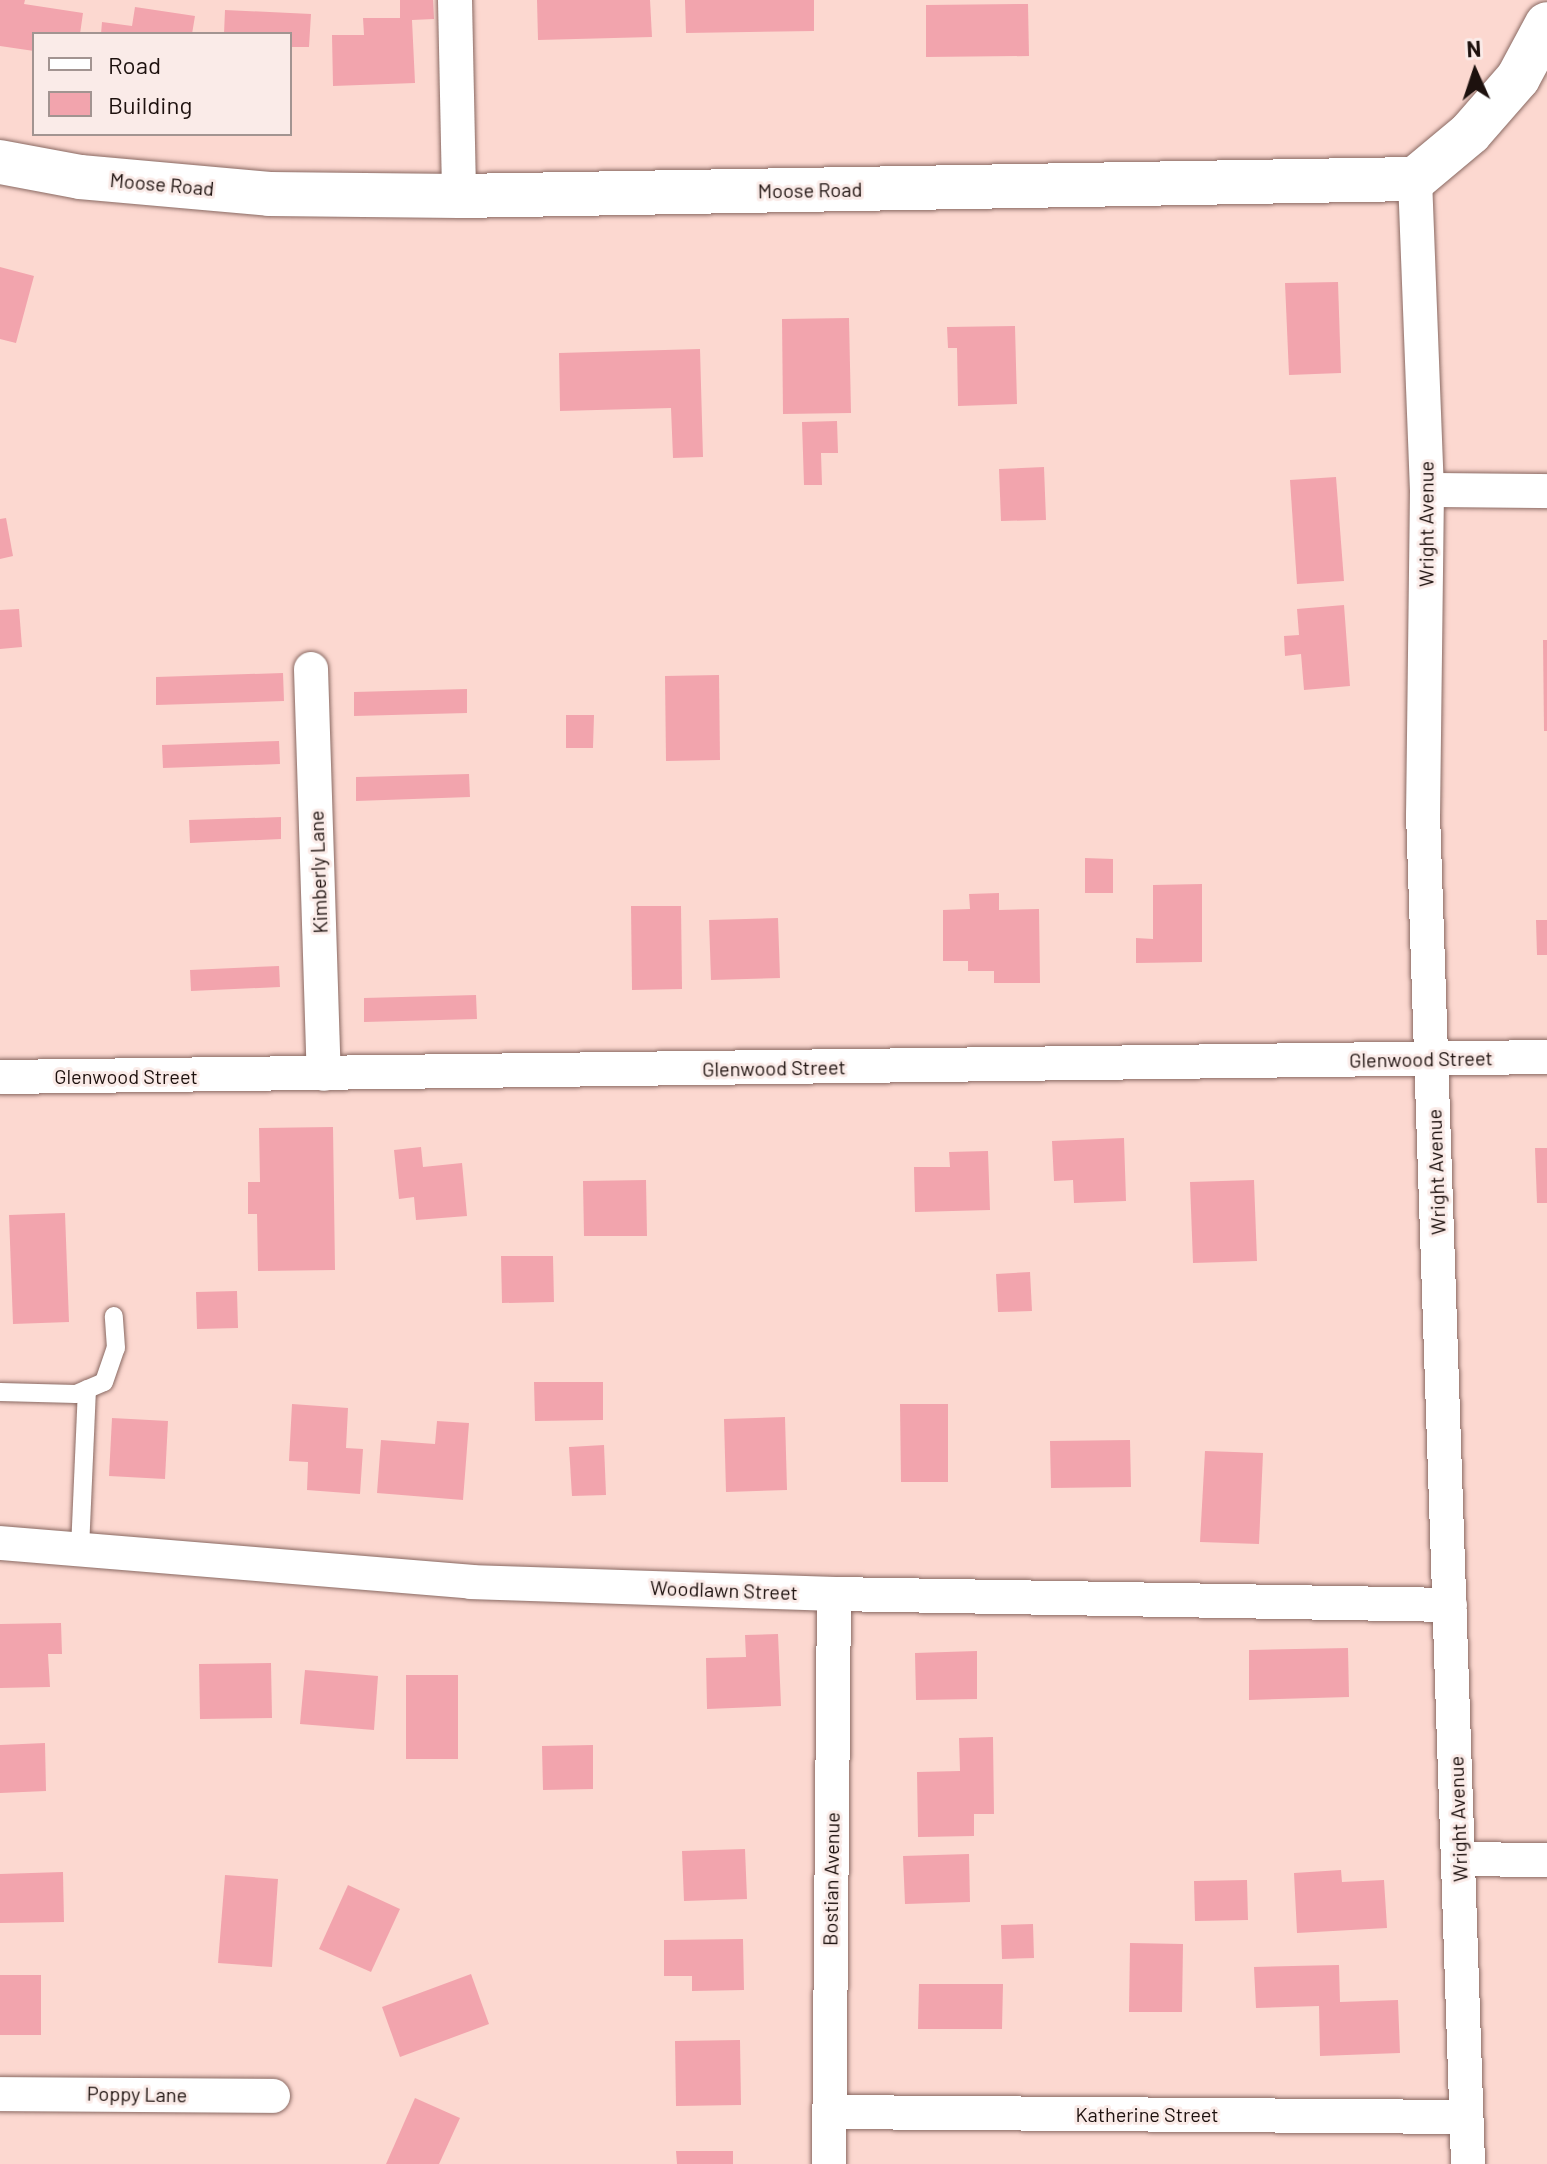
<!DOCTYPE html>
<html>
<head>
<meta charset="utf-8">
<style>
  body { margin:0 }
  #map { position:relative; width:1547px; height:2164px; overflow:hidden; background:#fcd8d0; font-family:Barlow,sans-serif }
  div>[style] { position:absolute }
  .building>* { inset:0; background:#f2a4ad }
  .roads { filter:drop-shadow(0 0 2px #896962) drop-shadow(0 0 2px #896962) }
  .service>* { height:18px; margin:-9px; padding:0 9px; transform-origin:9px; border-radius:9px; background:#fff }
  .minor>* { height:34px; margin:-17px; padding:0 17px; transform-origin:17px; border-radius:17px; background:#fff }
  .tertiary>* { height:44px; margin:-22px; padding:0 22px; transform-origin:22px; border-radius:22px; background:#fff }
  span { translate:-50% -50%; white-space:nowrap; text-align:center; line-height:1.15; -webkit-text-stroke:6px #faebe8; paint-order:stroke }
  .street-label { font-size:20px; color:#1d110e }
  .legend { position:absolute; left:32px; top:32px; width:260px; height:104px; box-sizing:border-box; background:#faebe8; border:2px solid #a29491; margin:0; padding:10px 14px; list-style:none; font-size:24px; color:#1d110e }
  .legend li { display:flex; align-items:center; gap:16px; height:40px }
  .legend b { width:40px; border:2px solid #a29491 }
  .north { position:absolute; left:1435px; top:32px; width:80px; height:80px; -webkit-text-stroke:6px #faebe8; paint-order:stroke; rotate:357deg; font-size:22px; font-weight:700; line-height:32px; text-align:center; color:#1d110e }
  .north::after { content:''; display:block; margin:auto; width:28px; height:36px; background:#1d110e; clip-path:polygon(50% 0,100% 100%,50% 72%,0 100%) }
</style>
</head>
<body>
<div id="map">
  <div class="building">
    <div style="clip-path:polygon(0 0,25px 0,24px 4px,83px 13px,80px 34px,34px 34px,34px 51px,0 46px)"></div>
    <div style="clip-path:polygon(400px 0,433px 0,434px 19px,412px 20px,415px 83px,333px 86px,332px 35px,364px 35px,363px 18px,400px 18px)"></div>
    <div style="clip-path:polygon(537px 0,650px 0,652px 37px,538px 40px)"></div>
    <div style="clip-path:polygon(685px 0,814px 0,814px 31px,686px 33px)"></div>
    <div style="clip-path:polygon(1028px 4px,1029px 56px,926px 57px,926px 5px)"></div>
    <div style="clip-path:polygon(135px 7px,195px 16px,192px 34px,101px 34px,102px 22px,132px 26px)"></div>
    <div style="clip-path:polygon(225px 10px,311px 14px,309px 47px,290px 47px,290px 34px,224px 34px)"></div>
    <div style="clip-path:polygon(0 267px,34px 276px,16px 343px,0 339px)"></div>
    <div style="clip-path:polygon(1338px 282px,1341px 373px,1289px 375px,1285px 283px)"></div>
    <div style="clip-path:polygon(849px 318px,851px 413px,783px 414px,782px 319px)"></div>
    <div style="clip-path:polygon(1015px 326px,1017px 404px,958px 406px,957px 348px,948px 348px,947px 327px)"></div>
    <div style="clip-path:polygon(700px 349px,703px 457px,673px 458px,671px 408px,560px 411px,559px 353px)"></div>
    <div style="clip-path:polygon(837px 421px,838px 453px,821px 453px,822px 485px,804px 485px,802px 422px)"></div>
    <div style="clip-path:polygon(1044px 467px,1046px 520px,1001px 521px,999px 469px)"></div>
    <div style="clip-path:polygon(1336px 477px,1344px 581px,1297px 584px,1290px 480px)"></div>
    <div style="clip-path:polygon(6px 518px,13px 556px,0 559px,0 519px)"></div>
    <div style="clip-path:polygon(1344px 605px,1350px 686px,1304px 690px,1301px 654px,1285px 656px,1284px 636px,1299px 635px,1297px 609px)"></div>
    <div style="clip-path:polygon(19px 609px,22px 647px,0 649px,0 610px)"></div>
    <div style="clip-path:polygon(1543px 640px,1547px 640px,1547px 731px,1544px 731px)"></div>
    <div style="clip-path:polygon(283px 673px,284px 701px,156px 705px,156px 677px)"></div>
    <div style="clip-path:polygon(719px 675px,720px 760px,666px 761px,665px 676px)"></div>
    <div style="clip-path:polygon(467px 689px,467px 713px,354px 716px,354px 692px)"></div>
    <div style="clip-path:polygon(566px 715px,594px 715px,593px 748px,566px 748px)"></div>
    <div style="clip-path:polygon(279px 741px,280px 764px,163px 768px,162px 745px)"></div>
    <div style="clip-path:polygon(469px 774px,470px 797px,356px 801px,356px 777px)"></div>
    <div style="clip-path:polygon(281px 817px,281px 839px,190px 843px,189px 820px)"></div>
    <div style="clip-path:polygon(1085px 858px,1113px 859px,1113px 893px,1085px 893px)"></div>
    <div style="clip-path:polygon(1202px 884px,1202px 962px,1136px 963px,1136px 938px,1153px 939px,1153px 885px)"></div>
    <div style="clip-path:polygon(999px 893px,999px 910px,1039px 909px,1040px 983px,994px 983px,994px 971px,968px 971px,968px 961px,943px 961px,943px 910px,970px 909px,969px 894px)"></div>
    <div style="clip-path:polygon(631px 906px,681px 906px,682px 989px,632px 990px)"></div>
    <div style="clip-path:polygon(778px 918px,780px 978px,711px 980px,709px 920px)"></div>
    <div style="clip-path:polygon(1536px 920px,1547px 920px,1547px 955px,1537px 955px)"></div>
    <div style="clip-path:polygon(279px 966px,280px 987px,191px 991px,190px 970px)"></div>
    <div style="clip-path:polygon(476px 995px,477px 1019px,364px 1022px,364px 998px)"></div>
    <div style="clip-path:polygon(333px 1127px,335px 1270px,258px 1271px,257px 1214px,248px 1214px,248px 1182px,260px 1182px,259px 1128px)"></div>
    <div style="clip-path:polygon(1124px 1138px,1126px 1201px,1074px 1203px,1073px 1180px,1054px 1181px,1052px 1141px)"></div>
    <div style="clip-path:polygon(421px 1147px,423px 1167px,462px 1163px,467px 1216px,416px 1220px,414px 1197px,399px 1199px,394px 1150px)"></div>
    <div style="clip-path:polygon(1535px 1148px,1547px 1148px,1547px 1203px,1537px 1203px)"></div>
    <div style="clip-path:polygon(988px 1151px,990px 1210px,915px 1212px,914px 1167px,950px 1167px,949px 1152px)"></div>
    <div style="clip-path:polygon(646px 1180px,647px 1236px,584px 1236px,583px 1181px)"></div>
    <div style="clip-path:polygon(1254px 1180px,1257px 1261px,1193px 1263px,1190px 1182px)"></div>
    <div style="clip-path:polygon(65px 1213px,69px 1322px,13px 1324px,9px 1215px)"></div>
    <div style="clip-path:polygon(501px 1256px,553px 1256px,554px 1302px,502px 1303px)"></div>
    <div style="clip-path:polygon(1030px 1272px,1032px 1311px,998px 1312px,996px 1274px)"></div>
    <div style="clip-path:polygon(237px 1291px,238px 1328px,197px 1329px,196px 1292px)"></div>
    <div style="clip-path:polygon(534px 1382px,603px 1382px,603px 1420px,535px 1421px)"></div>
    <div style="clip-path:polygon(292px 1404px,348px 1408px,346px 1448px,363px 1449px,360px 1494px,307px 1490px,308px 1462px,289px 1461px)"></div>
    <div style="clip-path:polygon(900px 1404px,948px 1404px,948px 1482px,901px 1482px)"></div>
    <div style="clip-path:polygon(785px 1417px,787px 1490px,726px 1492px,724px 1419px)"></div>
    <div style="clip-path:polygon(112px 1418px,168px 1421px,165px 1479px,109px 1476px)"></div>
    <div style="clip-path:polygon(437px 1421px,469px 1423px,463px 1500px,377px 1493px,381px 1440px,435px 1444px)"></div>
    <div style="clip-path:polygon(1130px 1440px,1131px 1487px,1051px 1488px,1050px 1441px)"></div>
    <div style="clip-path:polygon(604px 1445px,606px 1495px,572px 1496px,569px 1447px)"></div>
    <div style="clip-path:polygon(1205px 1451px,1263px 1453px,1259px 1544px,1200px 1542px)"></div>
    <div style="clip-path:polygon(61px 1623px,62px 1654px,48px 1654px,50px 1687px,0 1688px,0 1624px)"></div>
    <div style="clip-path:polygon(778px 1634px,781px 1706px,707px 1709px,706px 1658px,746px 1657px,745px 1635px)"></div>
    <div style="clip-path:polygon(1348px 1648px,1349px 1697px,1249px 1700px,1249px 1650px)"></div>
    <div style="clip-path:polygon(977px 1651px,977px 1699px,916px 1700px,915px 1653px)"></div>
    <div style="clip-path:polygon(271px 1663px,272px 1718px,200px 1719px,199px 1664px)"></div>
    <div style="clip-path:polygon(305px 1670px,378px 1676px,374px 1730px,300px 1724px)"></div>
    <div style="clip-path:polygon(406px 1675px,458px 1675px,458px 1759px,406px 1759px)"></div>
    <div style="clip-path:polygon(993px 1737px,994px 1814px,974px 1814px,974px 1836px,918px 1837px,917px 1772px,960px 1771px,959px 1738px)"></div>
    <div style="clip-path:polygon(45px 1743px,46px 1791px,0 1793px,0 1745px)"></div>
    <div style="clip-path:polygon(593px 1745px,593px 1789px,543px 1790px,542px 1746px)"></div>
    <div style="clip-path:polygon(745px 1849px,747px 1899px,684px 1901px,682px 1851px)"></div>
    <div style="clip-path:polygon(969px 1854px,970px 1902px,905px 1904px,903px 1856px)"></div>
    <div style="clip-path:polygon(1341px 1870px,1342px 1882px,1384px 1880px,1387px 1928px,1297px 1933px,1294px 1873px)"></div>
    <div style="clip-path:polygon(63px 1872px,64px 1922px,0 1923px,0 1874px)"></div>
    <div style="clip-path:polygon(225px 1875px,278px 1879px,272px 1967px,218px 1963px)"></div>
    <div style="clip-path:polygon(1247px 1880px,1248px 1920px,1195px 1921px,1194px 1881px)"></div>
    <div style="clip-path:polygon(348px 1885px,400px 1909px,371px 1972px,319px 1949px)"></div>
    <div style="clip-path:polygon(1033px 1924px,1034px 1958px,1002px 1959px,1001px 1925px)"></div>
    <div style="clip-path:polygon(743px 1939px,744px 1990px,692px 1991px,692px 1976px,664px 1976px,664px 1940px)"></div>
    <div style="clip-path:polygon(1130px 1943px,1183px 1944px,1182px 2012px,1129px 2012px)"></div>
    <div style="clip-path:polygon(1339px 1965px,1340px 2002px,1398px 2000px,1400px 2053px,1320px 2056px,1319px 2006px,1256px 2008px,1254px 1967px)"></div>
    <div style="clip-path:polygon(471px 1974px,489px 2024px,400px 2057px,382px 2007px)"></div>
    <div style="clip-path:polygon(0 1975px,41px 1975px,41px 2035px,0 2035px)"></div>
    <div style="clip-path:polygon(919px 1984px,1003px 1984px,1002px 2029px,918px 2029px)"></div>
    <div style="clip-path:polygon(740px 2040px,741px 2105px,676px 2106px,675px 2041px)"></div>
    <div style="clip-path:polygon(415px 2098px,460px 2118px,439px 2164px,386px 2164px)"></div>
    <div style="clip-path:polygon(676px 2151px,733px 2151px,733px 2164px,677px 2164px)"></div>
  </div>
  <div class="roads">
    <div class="service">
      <div style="left:0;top:1392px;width:76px;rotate:1.5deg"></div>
      <div style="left:76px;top:1394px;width:30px;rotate:-23deg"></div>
      <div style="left:104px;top:1382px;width:36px;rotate:-71deg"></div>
      <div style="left:116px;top:1348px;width:32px;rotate:-94deg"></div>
      <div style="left:80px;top:1549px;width:160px;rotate:-87.5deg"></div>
    </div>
    <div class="minor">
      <div style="left:455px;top:0;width:196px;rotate:88.8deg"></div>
      <div style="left:1415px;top:179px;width:311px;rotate:87.8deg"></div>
      <div style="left:1427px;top:490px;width:324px;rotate:90.7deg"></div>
      <div style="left:1423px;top:814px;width:1351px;rotate:88.09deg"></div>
      <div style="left:1427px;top:490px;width:120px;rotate:0.5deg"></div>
      <div style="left:311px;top:669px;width:405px;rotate:88.2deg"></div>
      <div style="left:0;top:1077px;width:1547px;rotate:-0.74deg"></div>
      <div style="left:0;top:1543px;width:473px;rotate:4.7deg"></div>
      <div style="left:471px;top:1582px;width:363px;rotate:1.9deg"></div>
      <div style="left:834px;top:1594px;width:616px;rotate:1.02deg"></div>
      <div style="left:1459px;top:1859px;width:88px;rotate:0.7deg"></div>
      <div style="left:0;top:2094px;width:273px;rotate:0.4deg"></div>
      <div style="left:829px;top:2112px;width:637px;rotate:0.45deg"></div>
      <div style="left:829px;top:2164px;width:570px;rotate:-89.5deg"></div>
    </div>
    <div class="tertiary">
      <div style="left:0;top:162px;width:81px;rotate:10.6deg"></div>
      <div style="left:80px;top:177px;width:190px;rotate:5.1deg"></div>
      <div style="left:269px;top:194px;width:190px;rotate:0.6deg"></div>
      <div style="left:459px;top:196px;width:956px;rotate:-1.02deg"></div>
      <div style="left:1415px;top:179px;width:72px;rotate:-39.9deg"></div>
      <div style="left:1470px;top:133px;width:73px;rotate:-48.9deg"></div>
      <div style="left:1518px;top:78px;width:61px;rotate:-61.8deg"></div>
    </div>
  </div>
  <div class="street-label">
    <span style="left:162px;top:184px;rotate:5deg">Moose Road</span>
    <span style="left:810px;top:190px;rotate:-1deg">Moose Road</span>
    <span style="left:1426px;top:524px;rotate:-90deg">Wright Avenue</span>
    <span style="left:318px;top:872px;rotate:-92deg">Kimberly Lane</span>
    <span style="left:1421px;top:1059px;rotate:-1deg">Glenwood Street</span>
    <span style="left:774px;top:1068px;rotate:-1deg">Glenwood Street</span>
    <span style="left:126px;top:1076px">Glenwood Street</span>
    <span style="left:1436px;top:1172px;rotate:-92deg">Wright Avenue</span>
    <span style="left:724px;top:1590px;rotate:2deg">Woodlawn Street</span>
    <span style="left:1458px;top:1819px;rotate:-92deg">Wright Avenue</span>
    <span style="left:831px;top:1879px;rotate:-89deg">Bostian Avenue</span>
    <span style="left:137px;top:2094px;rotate:1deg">Poppy Lane</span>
    <span style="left:1147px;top:2114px">Katherine Street</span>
  </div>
  <ul class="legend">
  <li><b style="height:10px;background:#fff"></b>Road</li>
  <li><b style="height:22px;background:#f2a4ad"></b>Building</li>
  </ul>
  <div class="north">N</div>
</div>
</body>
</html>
